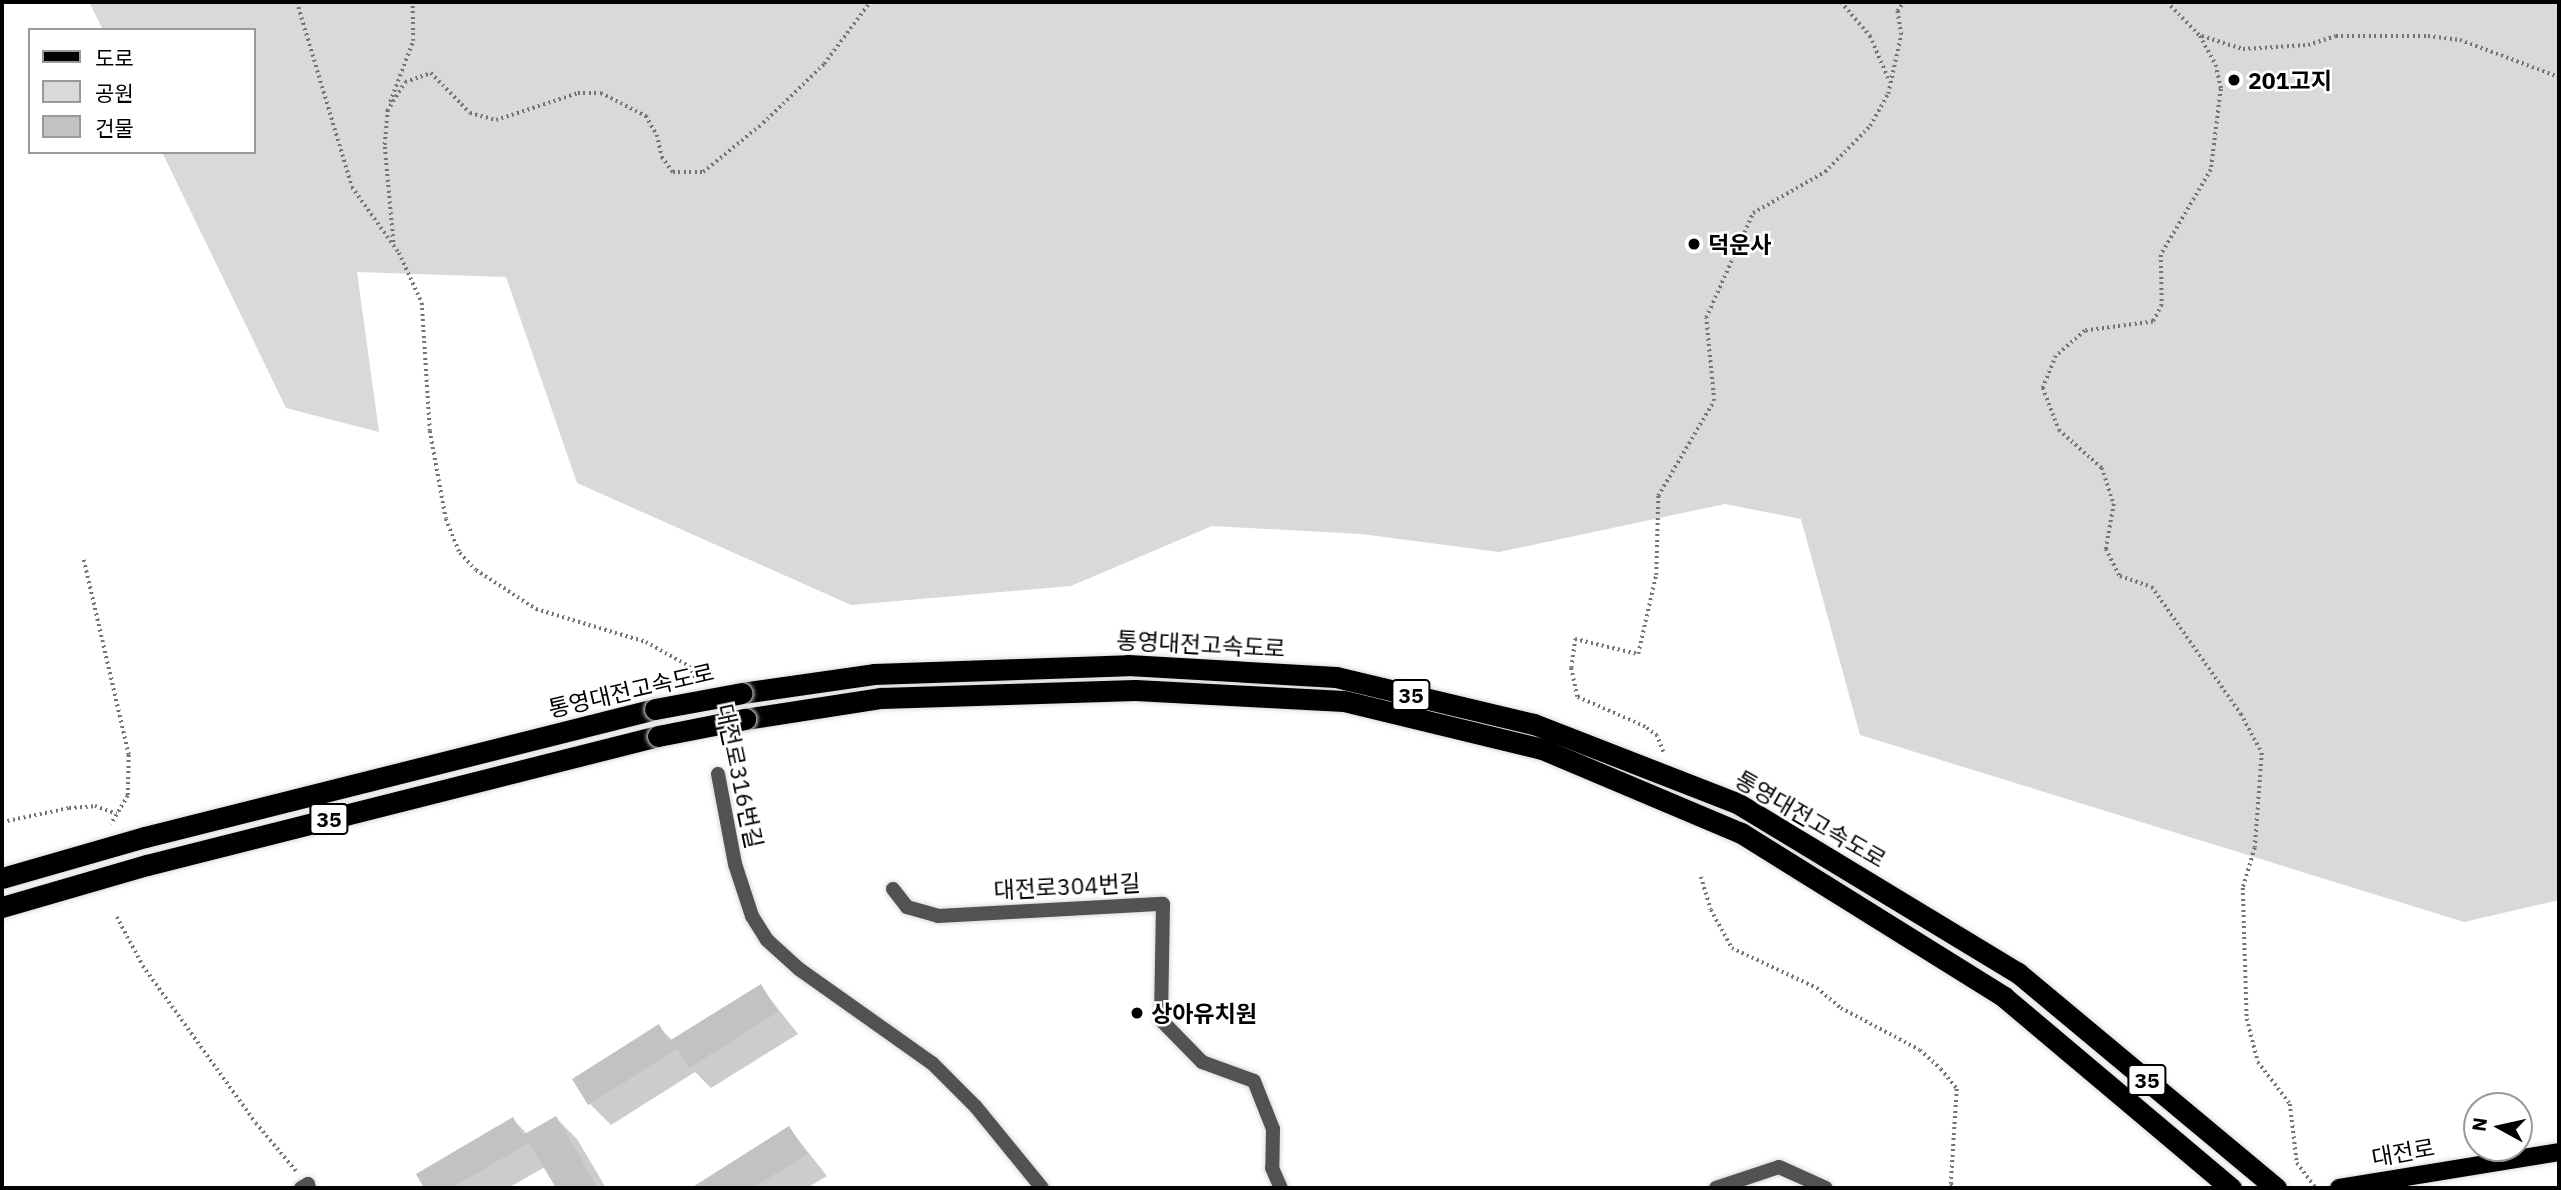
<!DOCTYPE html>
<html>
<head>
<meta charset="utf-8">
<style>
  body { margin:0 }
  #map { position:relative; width:2561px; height:1190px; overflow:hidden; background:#fff; font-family:"IBM Plex Sans","Noto Sans KR",sans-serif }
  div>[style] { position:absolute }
  .green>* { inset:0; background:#d9d9d9 }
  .shadow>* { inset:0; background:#0003 }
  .building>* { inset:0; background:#c2c2c2 }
  .path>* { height:3.5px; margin-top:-1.75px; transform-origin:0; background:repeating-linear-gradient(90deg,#747474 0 2px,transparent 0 5.5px) }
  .roads { filter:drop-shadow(0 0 2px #dbdbdb) drop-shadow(0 0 2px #dbdbdb) }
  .street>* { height:14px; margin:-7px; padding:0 7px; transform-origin:7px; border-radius:7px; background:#525252 }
  .primary>* { height:18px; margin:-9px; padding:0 9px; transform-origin:9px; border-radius:9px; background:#000 }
  .highway>* { height:21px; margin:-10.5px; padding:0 10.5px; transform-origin:10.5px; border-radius:10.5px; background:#000 }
  .bridges { filter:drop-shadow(0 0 2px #dbdbdb) drop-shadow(0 0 2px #dbdbdb) }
  .highway-bridge>* { height:21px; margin:-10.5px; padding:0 10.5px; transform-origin:10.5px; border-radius:10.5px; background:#000 }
  .dots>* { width:19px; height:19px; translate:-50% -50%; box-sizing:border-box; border:4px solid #fff; border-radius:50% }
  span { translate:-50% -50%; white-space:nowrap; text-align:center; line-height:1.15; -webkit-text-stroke:5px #fff; paint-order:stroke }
  .shield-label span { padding:2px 5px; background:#fff; border:2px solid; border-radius:5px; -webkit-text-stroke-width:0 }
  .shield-label { font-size:21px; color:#000; font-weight:700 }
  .poi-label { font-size:23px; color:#000; font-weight:700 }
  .left { translate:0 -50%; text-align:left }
  .street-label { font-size:23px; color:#000 }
  .frame { position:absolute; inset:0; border:4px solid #000; pointer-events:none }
  .legend { position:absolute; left:28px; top:28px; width:228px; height:126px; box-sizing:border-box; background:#fff; border:2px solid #999; margin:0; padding:9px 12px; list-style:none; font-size:21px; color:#000 }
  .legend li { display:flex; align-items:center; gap:14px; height:35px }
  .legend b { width:35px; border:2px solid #999 }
  .north { position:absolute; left:2463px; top:1092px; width:70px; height:70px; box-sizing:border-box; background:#fff; border:2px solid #999; border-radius:50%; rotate:278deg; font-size:19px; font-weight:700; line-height:28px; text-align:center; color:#000 }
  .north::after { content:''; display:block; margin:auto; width:24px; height:32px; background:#000; clip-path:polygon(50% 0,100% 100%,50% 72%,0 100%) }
</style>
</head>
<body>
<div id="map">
  <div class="green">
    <div style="clip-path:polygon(89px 2px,2559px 2px,2559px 900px,2464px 922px,1860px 735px,1801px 519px,1725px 504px,1499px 552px,1361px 534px,1212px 526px,1071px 586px,851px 605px,577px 483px,506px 277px,357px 272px,379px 432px,286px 408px,162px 152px,254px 152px,254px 30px,103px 30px)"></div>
  </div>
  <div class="shadow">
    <div style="clip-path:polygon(760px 986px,798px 1034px,711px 1088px,695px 1072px,611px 1125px,590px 1104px,575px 1079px,659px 1027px,673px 1041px)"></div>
    <div style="clip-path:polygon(556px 1118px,577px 1139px,606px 1188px,558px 1188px,545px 1167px,508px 1188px,426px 1188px,418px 1175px,513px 1119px,528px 1135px)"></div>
    <div style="clip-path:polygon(789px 1128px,827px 1176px,807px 1188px,694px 1188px)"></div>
  </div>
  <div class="building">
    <div style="clip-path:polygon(761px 984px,778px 1012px,689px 1068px,677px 1049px,588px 1105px,572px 1079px,659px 1024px,669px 1041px)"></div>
    <div style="clip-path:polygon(556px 1116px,598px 1188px,556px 1188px,529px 1143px,451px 1188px,424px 1188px,416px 1174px,513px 1117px,523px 1135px)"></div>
    <div style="clip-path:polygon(789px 1126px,807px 1154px,753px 1188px,691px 1188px)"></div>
  </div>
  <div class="path">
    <div style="left:297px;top:2px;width:193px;rotate:73.4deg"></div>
    <div style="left:352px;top:187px;width:81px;rotate:54.5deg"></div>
    <div style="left:399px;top:253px;width:55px;rotate:65.3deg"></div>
    <div style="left:422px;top:303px;width:128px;rotate:86.4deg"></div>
    <div style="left:430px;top:431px;width:89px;rotate:79.7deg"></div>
    <div style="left:446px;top:519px;width:37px;rotate:68deg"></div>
    <div style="left:460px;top:553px;width:23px;rotate:47deg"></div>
    <div style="left:476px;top:570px;width:72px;rotate:33deg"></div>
    <div style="left:536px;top:609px;width:115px;rotate:16.7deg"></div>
    <div style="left:646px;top:642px;width:49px;rotate:29.2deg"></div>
    <div style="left:689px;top:666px;width:19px;rotate:62deg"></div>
    <div style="left:1841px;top:2px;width:45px;rotate:49.5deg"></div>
    <div style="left:1870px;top:36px;width:50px;rotate:66.5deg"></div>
    <div style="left:2167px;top:2px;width:47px;rotate:45.9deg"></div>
    <div style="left:2200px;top:36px;width:33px;rotate:61deg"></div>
    <div style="left:2216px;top:65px;width:25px;rotate:78deg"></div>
    <div style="left:2221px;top:89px;width:82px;rotate:97deg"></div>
    <div style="left:2211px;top:170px;width:99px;rotate:120.5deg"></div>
    <div style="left:2161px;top:255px;width:50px;rotate:88.9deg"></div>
    <div style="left:2162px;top:305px;width:19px;rotate:118deg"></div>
    <div style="left:2153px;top:322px;width:69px;rotate:172.5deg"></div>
    <div style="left:2085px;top:331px;width:38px;rotate:139deg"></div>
    <div style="left:2056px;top:356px;width:35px;rotate:112deg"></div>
    <div style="left:2043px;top:388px;width:45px;rotate:69.1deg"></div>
    <div style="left:2059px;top:430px;width:57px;rotate:41.5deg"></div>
    <div style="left:2102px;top:468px;width:38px;rotate:72deg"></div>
    <div style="left:2114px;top:504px;width:46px;rotate:100.1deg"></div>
    <div style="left:2106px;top:549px;width:30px;rotate:63deg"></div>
    <div style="left:2120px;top:576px;width:34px;rotate:19deg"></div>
    <div style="left:2152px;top:587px;width:155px;rotate:55deg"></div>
    <div style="left:2241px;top:714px;width:44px;rotate:61.7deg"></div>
    <div style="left:2262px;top:753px;width:95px;rotate:94.2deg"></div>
    <div style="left:2255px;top:848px;width:42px;rotate:106.7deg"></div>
    <div style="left:2243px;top:888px;width:131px;rotate:88.3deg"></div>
    <div style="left:2247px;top:1019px;width:44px;rotate:75.7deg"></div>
    <div style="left:2258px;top:1062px;width:53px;rotate:52.7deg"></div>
    <div style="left:2290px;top:1104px;width:59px;rotate:83.2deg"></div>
    <div style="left:2297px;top:1163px;width:31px;rotate:53deg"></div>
    <div style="left:2202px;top:36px;width:43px;rotate:17.6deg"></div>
    <div style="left:2243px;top:49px;width:65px;rotate:-3.5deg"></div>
    <div style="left:2308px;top:45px;width:29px;rotate:-18deg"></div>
    <div style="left:2336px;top:36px;width:92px"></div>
    <div style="left:2428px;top:36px;width:32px;rotate:7deg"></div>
    <div style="left:2460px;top:40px;width:106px;rotate:20.5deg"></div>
    <div style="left:390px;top:102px;width:65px;rotate:-69.3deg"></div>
    <div style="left:413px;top:41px;width:39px;rotate:-91deg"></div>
    <div style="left:388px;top:110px;width:37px;rotate:95deg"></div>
    <div style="left:385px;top:147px;width:98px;rotate:84.8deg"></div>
    <div style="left:387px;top:111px;width:34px;rotate:-58deg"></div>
    <div style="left:405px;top:82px;width:28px;rotate:-19deg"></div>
    <div style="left:431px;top:73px;width:56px;rotate:45.7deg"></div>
    <div style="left:470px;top:113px;width:27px;rotate:15deg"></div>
    <div style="left:496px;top:120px;width:86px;rotate:-18.2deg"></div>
    <div style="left:578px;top:93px;width:23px"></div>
    <div style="left:601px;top:93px;width:51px;rotate:27.1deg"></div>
    <div style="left:646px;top:116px;width:22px;rotate:60deg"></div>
    <div style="left:657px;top:135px;width:23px;rotate:77deg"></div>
    <div style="left:662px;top:157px;width:19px;rotate:54deg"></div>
    <div style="left:673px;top:172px;width:30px"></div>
    <div style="left:703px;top:172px;width:77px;rotate:-39.2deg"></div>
    <div style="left:763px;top:123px;width:85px;rotate:-44deg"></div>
    <div style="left:824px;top:64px;width:77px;rotate:-53.4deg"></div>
    <div style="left:84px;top:560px;width:200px;rotate:77deg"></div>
    <div style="left:129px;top:755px;width:41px;rotate:91.4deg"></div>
    <div style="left:128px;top:796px;width:33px;rotate:121deg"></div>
    <div style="left:1663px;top:752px;width:17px;rotate:-111deg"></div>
    <div style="left:1657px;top:736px;width:15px;rotate:-143deg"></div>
    <div style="left:1645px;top:727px;width:74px;rotate:-156.2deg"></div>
    <div style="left:1577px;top:697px;width:30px;rotate:-102deg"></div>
    <div style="left:1571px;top:668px;width:29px;rotate:-82deg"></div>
    <div style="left:1575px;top:639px;width:65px;rotate:13.4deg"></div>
    <div style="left:1638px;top:654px;width:81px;rotate:-77.2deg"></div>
    <div style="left:1656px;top:575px;width:79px;rotate:-88.5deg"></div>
    <div style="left:1658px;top:496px;width:110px;rotate:-59.5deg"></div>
    <div style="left:1714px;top:401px;width:83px;rotate:-95.5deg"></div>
    <div style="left:1706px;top:318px;width:115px;rotate:-65.9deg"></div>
    <div style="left:1753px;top:213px;width:83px;rotate:-29.7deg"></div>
    <div style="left:1825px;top:172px;width:64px;rotate:-45.6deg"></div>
    <div style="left:1870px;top:126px;width:37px;rotate:-61deg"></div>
    <div style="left:1888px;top:94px;width:60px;rotate:-77.6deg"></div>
    <div style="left:1901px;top:35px;width:24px;rotate:-99deg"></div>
    <div style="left:1897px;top:11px;width:11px;rotate:-52deg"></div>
    <div style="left:2px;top:822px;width:68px;rotate:-11.8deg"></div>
    <div style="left:69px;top:808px;width:26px;rotate:-4deg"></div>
    <div style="left:95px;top:806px;width:23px;rotate:20deg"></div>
    <div style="left:1701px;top:877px;width:34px;rotate:73deg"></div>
    <div style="left:1711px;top:910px;width:43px;rotate:61.1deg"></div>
    <div style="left:1732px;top:948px;width:94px;rotate:25.2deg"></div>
    <div style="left:1817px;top:988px;width:31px;rotate:40deg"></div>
    <div style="left:1841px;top:1008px;width:89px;rotate:28deg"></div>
    <div style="left:1920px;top:1050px;width:28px;rotate:42deg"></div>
    <div style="left:1941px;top:1069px;width:26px;rotate:51deg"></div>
    <div style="left:1957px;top:1089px;width:95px;rotate:93.6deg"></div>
    <div style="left:1951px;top:1184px;width:6px;rotate:45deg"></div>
    <div style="left:117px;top:917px;width:55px;rotate:62deg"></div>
    <div style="left:143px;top:966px;width:193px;rotate:54.3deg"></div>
    <div style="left:256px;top:1123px;width:64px;rotate:50.1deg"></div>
  </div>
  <div class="roads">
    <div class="street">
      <div style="left:718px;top:774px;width:92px;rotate:79.3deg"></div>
      <div style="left:735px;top:864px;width:55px;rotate:71.9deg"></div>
      <div style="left:752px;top:916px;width:28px;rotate:58deg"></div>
      <div style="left:767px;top:940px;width:43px;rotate:42.2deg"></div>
      <div style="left:799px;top:969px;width:163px;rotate:35.3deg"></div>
      <div style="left:932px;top:1063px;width:62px;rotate:45deg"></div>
      <div style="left:976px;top:1107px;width:104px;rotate:50.8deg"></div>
      <div style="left:893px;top:889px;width:23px;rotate:52deg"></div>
      <div style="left:907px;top:907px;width:32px;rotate:16deg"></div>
      <div style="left:938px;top:916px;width:225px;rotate:-3.1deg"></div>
      <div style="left:1163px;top:904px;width:116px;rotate:91deg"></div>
      <div style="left:1161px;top:1020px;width:59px;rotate:45.7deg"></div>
      <div style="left:1202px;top:1062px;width:55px;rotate:20.1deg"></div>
      <div style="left:1254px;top:1081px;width:52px;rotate:68.4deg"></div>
      <div style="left:1273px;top:1129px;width:39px;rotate:91deg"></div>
      <div style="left:1272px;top:1168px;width:22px;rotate:66deg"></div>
      <div style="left:301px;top:1188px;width:8px;rotate:-30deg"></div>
      <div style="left:308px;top:1184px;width:4px;rotate:76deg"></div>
      <div style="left:1716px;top:1188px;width:66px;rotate:-18.4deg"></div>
      <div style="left:1779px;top:1167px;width:51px;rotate:24.1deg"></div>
    </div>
    <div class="primary">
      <div style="left:2339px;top:1188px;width:223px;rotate:-9.3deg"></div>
    </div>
    <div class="highway">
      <div style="left:742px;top:693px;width:133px;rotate:-8.2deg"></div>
      <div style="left:874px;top:674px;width:254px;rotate:-2deg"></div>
      <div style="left:1128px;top:665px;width:208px;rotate:3.3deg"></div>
      <div style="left:1336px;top:677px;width:204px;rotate:13.4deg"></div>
      <div style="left:1534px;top:724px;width:218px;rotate:21.3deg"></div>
      <div style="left:1737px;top:803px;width:328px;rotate:31.2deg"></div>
      <div style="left:2018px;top:973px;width:336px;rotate:39.8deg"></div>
      <div style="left:745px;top:719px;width:138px;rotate:-8.8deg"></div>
      <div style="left:881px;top:698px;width:254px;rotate:-1.8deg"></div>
      <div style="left:1135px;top:690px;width:209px;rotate:3deg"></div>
      <div style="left:1344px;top:701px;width:204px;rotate:13.6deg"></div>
      <div style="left:1542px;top:749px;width:216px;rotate:22.9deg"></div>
      <div style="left:1741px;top:833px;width:310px;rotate:31.9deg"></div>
      <div style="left:2004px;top:997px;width:297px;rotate:40.1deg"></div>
      <div style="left:2px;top:878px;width:149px;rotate:-16deg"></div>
      <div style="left:145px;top:837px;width:526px;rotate:-14.09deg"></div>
      <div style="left:2px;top:907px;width:151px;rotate:-16.2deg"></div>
      <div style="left:147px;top:865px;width:527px;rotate:-14.17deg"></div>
    </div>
  </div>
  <div class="bridges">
    <div class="highway-bridge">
      <div style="left:655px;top:709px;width:88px;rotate:-10.4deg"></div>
      <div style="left:658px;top:736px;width:89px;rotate:-11.1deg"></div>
    </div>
  </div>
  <div class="dots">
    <div style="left:2234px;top:80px;background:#000"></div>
    <div style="left:1694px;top:244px;background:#000"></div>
    <div style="left:1137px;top:1013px;background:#000"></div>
  </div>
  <div class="shield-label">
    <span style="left:1411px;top:695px">35</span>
    <span style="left:329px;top:819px">35</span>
    <span style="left:2147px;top:1080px">35</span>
  </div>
  <div class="poi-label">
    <span class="left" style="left:2248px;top:80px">201고지</span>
    <span class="left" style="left:1708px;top:244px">덕운사</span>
    <span class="left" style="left:1151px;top:1013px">상아유치원</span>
  </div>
  <div class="street-label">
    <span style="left:1201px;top:644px;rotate:3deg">통영대전고속도로</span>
    <span style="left:631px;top:690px;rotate:-13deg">통영대전고속도로</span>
    <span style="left:740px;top:776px;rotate:78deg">대전로316번길</span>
    <span style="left:1811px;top:819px;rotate:30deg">통영대전고속도로</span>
    <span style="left:1067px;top:886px;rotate:-3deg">대전로304번길</span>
    <span style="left:2403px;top:1152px;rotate:-10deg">대전로</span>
  </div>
  <div class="frame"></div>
  <ul class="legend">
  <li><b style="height:9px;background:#000"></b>도로</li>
  <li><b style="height:19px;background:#d9d9d9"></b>공원</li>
  <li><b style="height:19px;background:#c2c2c2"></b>건물</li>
  </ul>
  <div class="north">N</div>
</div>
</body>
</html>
